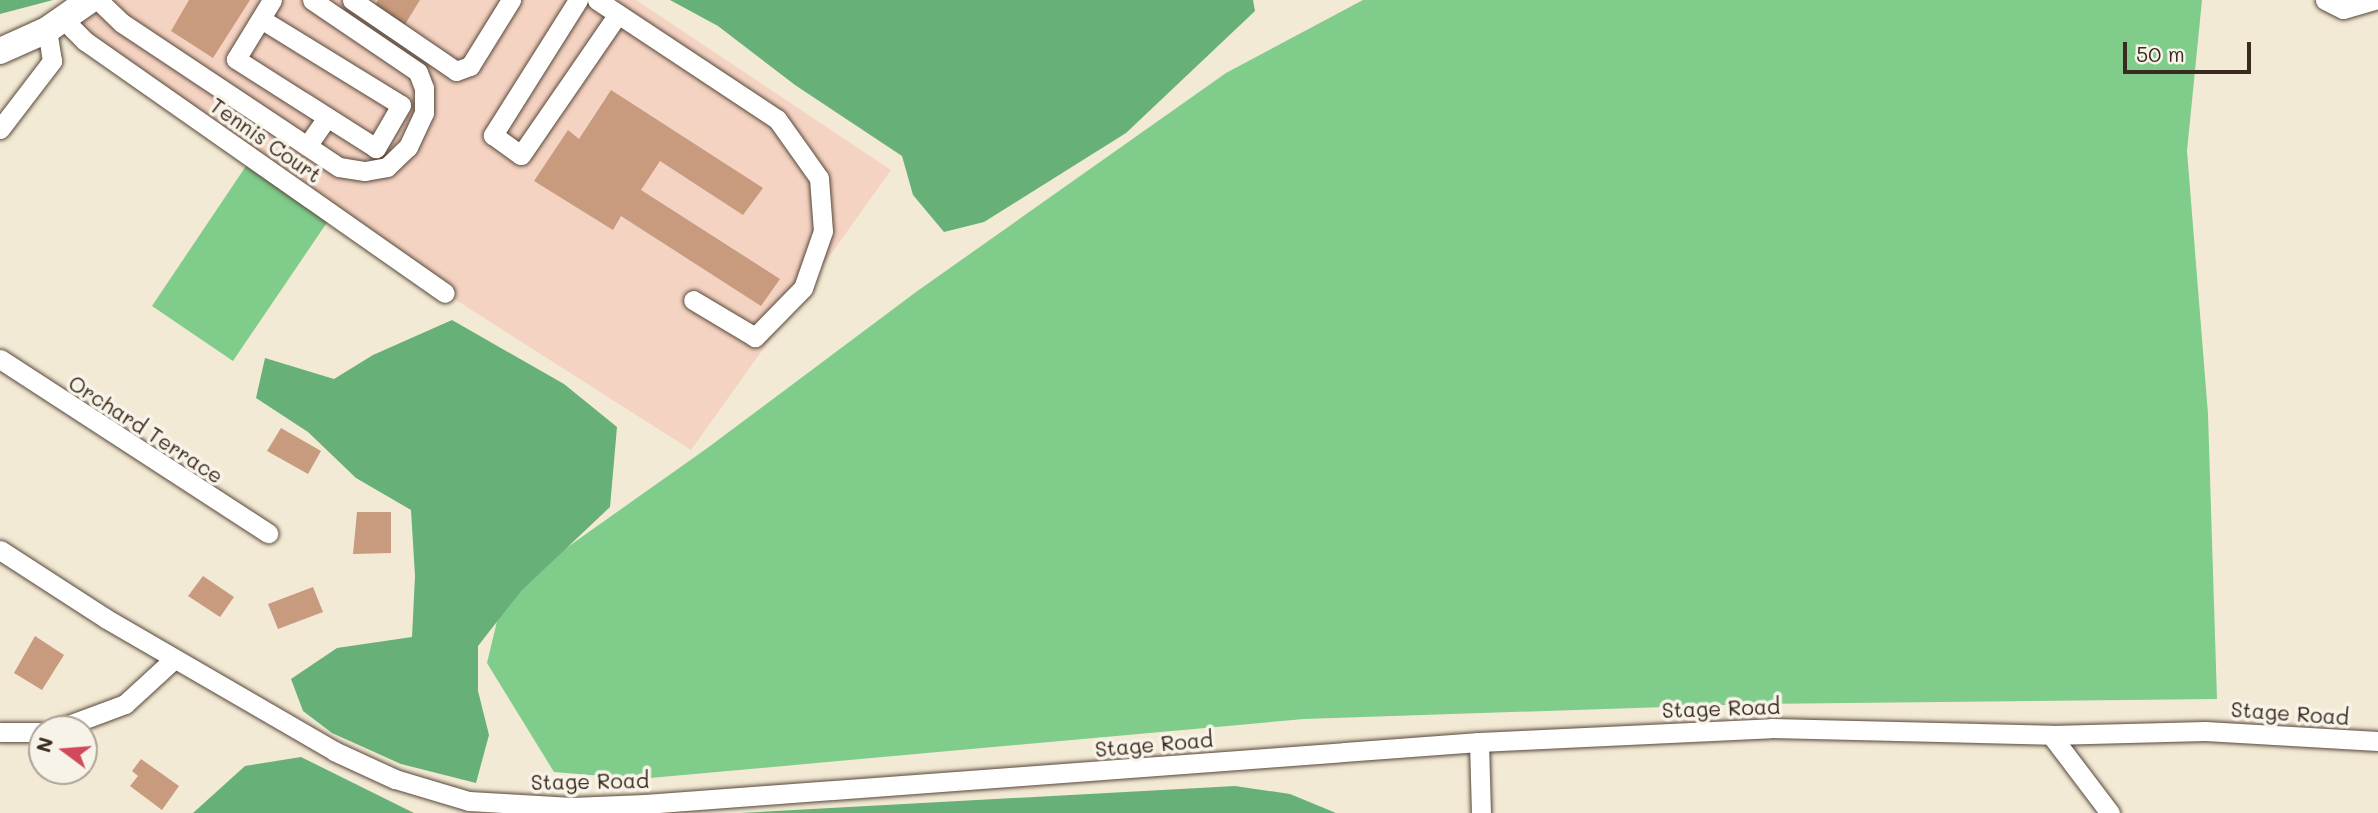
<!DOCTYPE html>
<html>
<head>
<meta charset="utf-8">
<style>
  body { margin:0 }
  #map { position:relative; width:2378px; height:813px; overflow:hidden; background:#f3ead5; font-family:Mali,sans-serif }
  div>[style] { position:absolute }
  .built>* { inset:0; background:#f5d3c2 }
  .green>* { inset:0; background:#7fcc8b }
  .forest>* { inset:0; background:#67b077 }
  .building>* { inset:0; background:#c89a7e }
  .roads { filter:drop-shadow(0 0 2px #574739) drop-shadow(0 0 2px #574739) }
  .minor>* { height:19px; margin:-9.5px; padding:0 9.5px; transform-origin:9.5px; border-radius:9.5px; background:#fff }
  .major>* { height:26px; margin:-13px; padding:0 13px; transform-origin:13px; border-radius:13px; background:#fff }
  span { translate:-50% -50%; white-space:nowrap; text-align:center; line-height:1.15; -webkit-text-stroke:7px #f7f3e8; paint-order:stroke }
  .street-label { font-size:21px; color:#3b2a1e }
  .north { position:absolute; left:28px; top:715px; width:70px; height:70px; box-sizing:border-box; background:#f7f3e8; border:2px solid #aca397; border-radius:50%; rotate:286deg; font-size:19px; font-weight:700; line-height:28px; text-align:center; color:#3b2a1e }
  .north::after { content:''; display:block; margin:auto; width:24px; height:32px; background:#d1495b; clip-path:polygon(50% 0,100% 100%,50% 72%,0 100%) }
  .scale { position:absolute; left:2123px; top:42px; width:128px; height:32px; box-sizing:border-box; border:4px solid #3b2a1e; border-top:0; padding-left:9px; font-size:21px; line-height:24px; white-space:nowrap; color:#3b2a1e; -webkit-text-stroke:5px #f7f3e8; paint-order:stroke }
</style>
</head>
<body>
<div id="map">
  <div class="built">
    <div style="clip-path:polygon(79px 0,636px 0,891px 170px,691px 450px,445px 293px,64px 20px)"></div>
  </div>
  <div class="green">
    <div style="clip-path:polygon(1363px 0,2202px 0,2187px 151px,2208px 414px,2217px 699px,1754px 704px,1304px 719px,639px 779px,554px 772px,487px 663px,504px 592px,706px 449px,916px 292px,1226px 73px)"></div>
    <div style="clip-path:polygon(246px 166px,328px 221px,233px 361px,152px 306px)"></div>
  </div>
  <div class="forest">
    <div style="clip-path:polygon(0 0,53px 0,0 14px)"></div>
    <div style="clip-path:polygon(670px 0,1253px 0,1255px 11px,1126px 133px,984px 222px,944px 232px,913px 195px,902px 156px,795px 85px,718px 26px)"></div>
    <div style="clip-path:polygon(452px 320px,564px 384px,617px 427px,610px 507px,521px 591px,478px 646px,478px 691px,489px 735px,476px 783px,401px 764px,332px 733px,303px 711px,291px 679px,337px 648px,412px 637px,415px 576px,411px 510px,356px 478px,308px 432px,256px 398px,265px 358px,334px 379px,373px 355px)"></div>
    <div style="clip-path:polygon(301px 757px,414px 813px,193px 813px,245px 766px)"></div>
    <div style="clip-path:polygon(1235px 786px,1290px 794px,1336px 813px,740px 813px)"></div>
  </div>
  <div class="building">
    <div style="clip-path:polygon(189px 0,250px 0,213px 58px,171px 31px)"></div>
    <div style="clip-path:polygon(378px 0,420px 0,404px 26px,374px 7px)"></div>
    <div style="clip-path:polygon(611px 90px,763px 188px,743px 215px,660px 161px,641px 190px,780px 279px,761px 306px,621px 216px,613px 230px,534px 181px,568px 130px,579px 139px)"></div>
    <div style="clip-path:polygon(281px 428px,321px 451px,308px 474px,267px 451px)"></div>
    <div style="clip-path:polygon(357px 512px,391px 512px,391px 553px,353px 554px)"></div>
    <div style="clip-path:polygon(203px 576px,234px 597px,220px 617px,188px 596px)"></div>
    <div style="clip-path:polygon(313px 587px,323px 612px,278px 629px,268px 604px)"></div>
    <div style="clip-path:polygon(35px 636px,64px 655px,42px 690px,14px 673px)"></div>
    <div style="clip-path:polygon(141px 759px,179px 786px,162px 810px,130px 786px,138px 776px,132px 771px)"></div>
  </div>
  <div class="roads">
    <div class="minor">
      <div style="left:98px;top:0;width:33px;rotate:44deg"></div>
      <div style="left:122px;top:23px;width:260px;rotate:33.6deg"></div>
      <div style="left:339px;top:167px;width:26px;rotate:9deg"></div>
      <div style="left:365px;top:171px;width:22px;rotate:-10deg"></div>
      <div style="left:387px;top:167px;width:29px;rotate:-44deg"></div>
      <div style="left:408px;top:147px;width:38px;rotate:-65deg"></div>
      <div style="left:424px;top:113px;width:25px;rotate:-90deg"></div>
      <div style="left:424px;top:88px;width:17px;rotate:-111deg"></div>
      <div style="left:418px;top:72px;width:128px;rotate:-145.8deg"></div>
      <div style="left:352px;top:0;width:126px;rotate:34.3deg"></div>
      <div style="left:456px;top:71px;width:15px;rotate:-20deg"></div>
      <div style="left:470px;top:66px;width:78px;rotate:-58.2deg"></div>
      <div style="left:578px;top:0;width:160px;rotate:122.2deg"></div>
      <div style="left:493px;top:135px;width:34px;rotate:36deg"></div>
      <div style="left:521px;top:155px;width:171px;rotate:-55.5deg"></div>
      <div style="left:597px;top:0;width:216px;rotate:33.5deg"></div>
      <div style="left:777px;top:119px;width:72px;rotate:54.6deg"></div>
      <div style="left:819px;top:178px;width:53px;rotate:85.7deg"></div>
      <div style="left:823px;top:231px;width:60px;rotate:109.3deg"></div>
      <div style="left:803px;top:288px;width:69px;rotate:134.4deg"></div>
      <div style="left:755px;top:337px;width:72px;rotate:-149.2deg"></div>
      <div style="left:2325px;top:0;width:20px;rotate:27deg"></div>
      <div style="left:2343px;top:9px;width:33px;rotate:-16deg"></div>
      <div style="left:261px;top:19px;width:164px;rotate:31.6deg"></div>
      <div style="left:401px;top:105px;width:50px;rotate:120.2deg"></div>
      <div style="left:376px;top:148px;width:166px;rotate:-147.6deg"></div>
      <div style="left:236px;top:59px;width:69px;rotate:-58.6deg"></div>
      <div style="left:64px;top:20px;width:30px;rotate:45deg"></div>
      <div style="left:85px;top:41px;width:439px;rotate:35deg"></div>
      <div style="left:0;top:129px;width:86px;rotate:-52.6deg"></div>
      <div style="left:52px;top:61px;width:31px;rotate:-99deg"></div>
      <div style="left:307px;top:146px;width:35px;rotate:-55deg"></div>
      <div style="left:0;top:359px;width:320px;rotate:33deg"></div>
      <div style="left:0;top:550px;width:125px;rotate:32.9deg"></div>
      <div style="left:105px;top:618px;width:265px;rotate:30.1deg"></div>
      <div style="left:334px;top:751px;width:67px;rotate:24.7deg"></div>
      <div style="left:395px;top:779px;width:77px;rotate:16.6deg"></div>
      <div style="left:469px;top:801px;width:103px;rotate:3.3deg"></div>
      <div style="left:572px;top:807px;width:73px;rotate:-2.4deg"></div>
      <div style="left:645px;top:804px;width:836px;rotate:-4.25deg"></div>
      <div style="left:1479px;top:742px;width:292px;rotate:-2.7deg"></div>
      <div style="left:1771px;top:728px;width:280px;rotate:1.4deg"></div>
      <div style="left:2051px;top:735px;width:154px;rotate:-1.5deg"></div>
      <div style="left:2205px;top:731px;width:173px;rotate:3.3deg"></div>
      <div style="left:58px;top:729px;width:72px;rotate:-20.5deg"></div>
      <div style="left:125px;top:704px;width:67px;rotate:-42.6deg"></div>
      <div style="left:0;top:732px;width:42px"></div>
      <div style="left:2051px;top:735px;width:98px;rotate:52.9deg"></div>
      <div style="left:1479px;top:742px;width:71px;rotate:88.4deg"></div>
    </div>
    <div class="major">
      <div style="left:0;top:51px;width:51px;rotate:-24.1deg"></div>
      <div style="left:47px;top:30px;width:52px;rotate:-34.9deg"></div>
    </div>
  </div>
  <div class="street-label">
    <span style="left:266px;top:140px;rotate:35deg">Tennis Court</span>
    <span style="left:146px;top:429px;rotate:33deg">Orchard Terrace</span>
    <span style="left:1721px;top:708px;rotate:-2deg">Stage Road</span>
    <span style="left:2290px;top:713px;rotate:4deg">Stage Road</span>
    <span style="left:1154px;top:744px;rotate:-5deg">Stage Road</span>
    <span style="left:590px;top:781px;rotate:-1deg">Stage Road</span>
  </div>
  <div class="north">N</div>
  <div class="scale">50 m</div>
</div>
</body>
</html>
